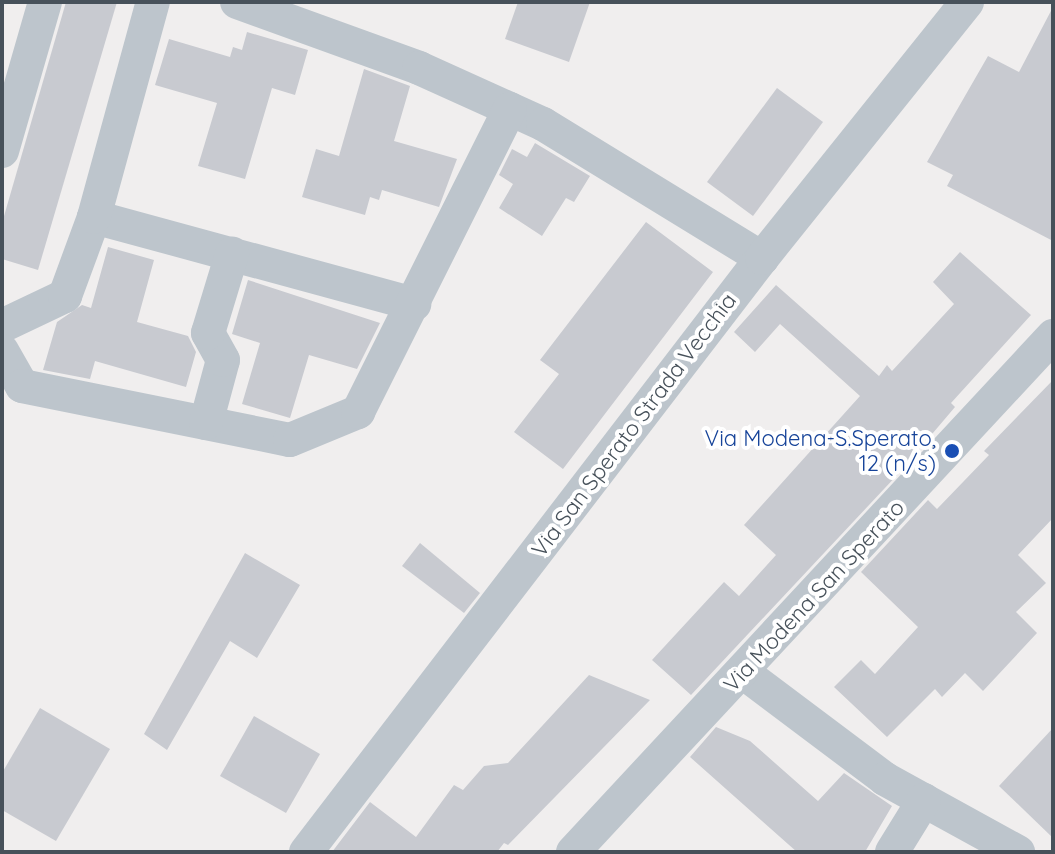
<!DOCTYPE html>
<html>
<head>
<meta charset="utf-8">
<style>
  body { margin:0 }
  #map { position:relative; width:1055px; height:854px; overflow:hidden; background:#f0eeee; font-family:Quicksand,sans-serif }
  div>[style] { position:absolute }
  .building>* { inset:0; background:#c8cad0 }
  .minor>* { height:34px; margin:-17px; padding:0 17px; transform-origin:17px; border-radius:17px; background:#bdc5cc }
  .dots>* { width:22px; height:22px; translate:-50% -50%; box-sizing:border-box; border:4px solid #fff; border-radius:50% }
  span { translate:-50% -50%; white-space:nowrap; text-align:center; line-height:1.15; -webkit-text-stroke:8px #fff; paint-order:stroke }
  .street-label { font-size:22px; color:#47515a }
  .transit-label { font-size:22px; color:#164399 }
  .right { translate:-100% -50%; text-align:right }
  .frame { position:absolute; inset:0; border:4px solid #47515a; pointer-events:none }
</style>
</head>
<body>
<div id="map">
  <div class="building">
    <div style="clip-path:polygon(66px 2px,117px 2px,38px 270px,2px 259px,2px 223px)"></div>
    <div style="clip-path:polygon(518px 2px,590px 2px,569px 62px,505px 39px)"></div>
    <div style="clip-path:polygon(1053px 7px,1053px 241px,947px 186px,953px 175px,927px 162px,988px 56px,1019px 72px)"></div>
    <div style="clip-path:polygon(247px 32px,308px 50px,295px 95px,272px 88px,245px 179px,198px 166px,217px 103px,155px 85px,169px 39px,230px 57px,233px 47px,242px 50px)"></div>
    <div style="clip-path:polygon(364px 69px,410px 86px,394px 141px,457px 159px,439px 207px,382px 190px,379px 200px,370px 197px,365px 215px,302px 197px,316px 149px,339px 156px)"></div>
    <div style="clip-path:polygon(777px 88px,823px 122px,753px 216px,707px 182px)"></div>
    <div style="clip-path:polygon(535px 143px,590px 176px,574px 202px,566px 198px,542px 236px,499px 208px,513px 184px,499px 175px,512px 149px,527px 157px)"></div>
    <div style="clip-path:polygon(646px 222px,713px 272px,563px 469px,514px 432px,559px 374px,540px 360px)"></div>
    <div style="clip-path:polygon(108px 247px,154px 260px,137px 322px,188px 336px,196px 352px,186px 387px,95px 361px,90px 379px,43px 370px,57px 322px,82px 305px,91px 308px)"></div>
    <div style="clip-path:polygon(960px 252px,1031px 315px,951px 403px,955px 407px,899px 473px,691px 695px,652px 660px,724px 582px,739px 596px,776px 555px,744px 525px,860px 396px,780px 324px,755px 352px,734px 332px,776px 285px,879px 376px,887px 365px,892px 371px,954px 304px,933px 282px)"></div>
    <div style="clip-path:polygon(248px 280px,380px 323px,357px 369px,309px 355px,290px 418px,242px 404px,260px 343px,232px 334px)"></div>
    <div style="clip-path:polygon(1053px 380px,1053px 518px,1018px 555px,1046px 583px,1016px 612px,1037px 633px,983px 691px,965px 673px,942px 697px,935px 689px,887px 737px,834px 687px,861px 660px,875px 674px,918px 627px,861px 572px,928px 500px,937px 509px,989px 455px,984px 451px)"></div>
    <div style="clip-path:polygon(420px 543px,480px 593px,464px 613px,402px 566px)"></div>
    <div style="clip-path:polygon(245px 553px,300px 585px,257px 658px,230px 641px,167px 750px,144px 734px)"></div>
    <div style="clip-path:polygon(589px 675px,650px 700px,508px 845px,504px 843px,497px 852px,332px 852px,370px 802px,416px 837px,454px 785px,463px 790px,484px 766px,508px 763px)"></div>
    <div style="clip-path:polygon(40px 708px,110px 749px,56px 841px,2px 810px,2px 773px)"></div>
    <div style="clip-path:polygon(254px 716px,320px 754px,286px 813px,220px 776px)"></div>
    <div style="clip-path:polygon(716px 727px,750px 741px,818px 801px,844px 773px,892px 806px,865px 852px,797px 852px,690px 757px)"></div>
    <div style="clip-path:polygon(1053px 728px,1053px 838px,999px 786px)"></div>
  </div>
  <div class="minor">
    <div style="left:237px;top:2px;width:194px;rotate:19.9deg"></div>
    <div style="left:419px;top:68px;width:136px;rotate:24.3deg"></div>
    <div style="left:543px;top:124px;width:257px;rotate:31.5deg"></div>
    <div style="left:2px;top:151px;width:155px;rotate:-73.9deg"></div>
    <div style="left:94px;top:217px;width:332px;rotate:15.2deg"></div>
    <div style="left:2px;top:326px;width:70px;rotate:-25.5deg"></div>
    <div style="left:65px;top:296px;width:84px;rotate:-69.8deg"></div>
    <div style="left:94px;top:217px;width:223px;rotate:-74.7deg"></div>
    <div style="left:2px;top:351px;width:40px;rotate:60.3deg"></div>
    <div style="left:22px;top:386px;width:273px;rotate:11.4deg"></div>
    <div style="left:290px;top:440px;width:74px;rotate:-22.4deg"></div>
    <div style="left:358px;top:412px;width:339px;rotate:-63.4deg"></div>
    <div style="left:206px;top:423px;width:65px;rotate:-74.9deg"></div>
    <div style="left:223px;top:360px;width:31px;rotate:-119deg"></div>
    <div style="left:208px;top:333px;width:83px;rotate:-73.1deg"></div>
    <div style="left:744px;top:673px;width:176px;rotate:36.9deg"></div>
    <div style="left:885px;top:779px;width:152px;rotate:28.8deg"></div>
    <div style="left:306px;top:852px;width:749px;rotate:-52.49deg"></div>
    <div style="left:762px;top:258px;width:328px;rotate:-51.3deg"></div>
    <div style="left:573px;top:852px;width:705px;rotate:-47.07deg"></div>
    <div style="left:892px;top:852px;width:61px;rotate:-58.4deg"></div>
  </div>
  <div class="dots">
    <div style="left:952px;top:451px;background:#1a4fb4"></div>
  </div>
  <div class="street-label">
    <span style="left:634px;top:425px;rotate:-53deg">Via San Sperato Strada Vecchia</span>
    <span style="left:814px;top:596px;rotate:-47deg">Via Modena San Sperato</span>
  </div>
  <div class="transit-label">
    <span class="right" style="left:936px;top:451px">Via Modena-S.Sperato,<br>12 (n/s)</span>
  </div>
  <div class="frame"></div>
</div>
</body>
</html>
